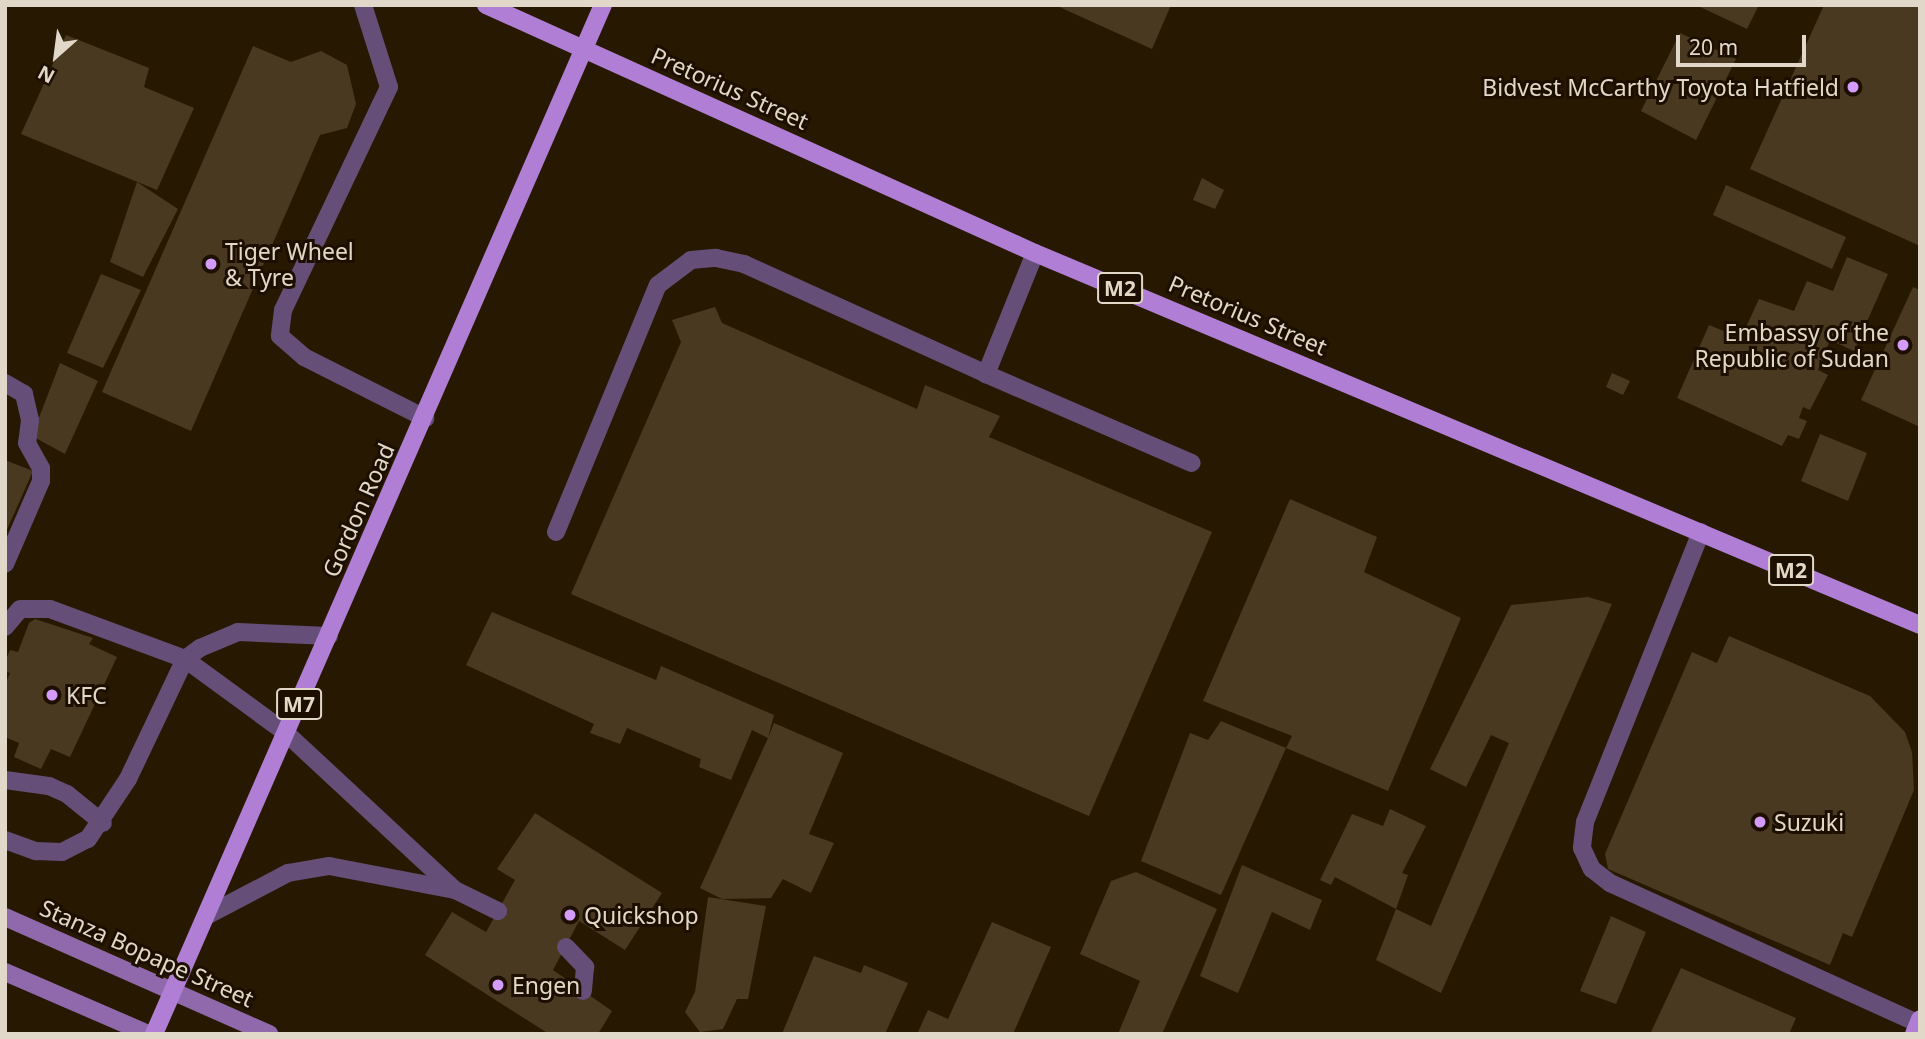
<!DOCTYPE html>
<html>
<head>
<meta charset="utf-8">
<style>
  body { margin:0 }
  #map { position:relative; width:1925px; height:1039px; overflow:hidden; background:#271901; font-family:"Noto Sans",sans-serif }
  div>[style] { position:absolute }
  .building>* { inset:0; background:#493920 }
  .service>* { height:18px; margin:-9px; padding:0 9px; transform-origin:9px; border-radius:9px; background:#654e77 }
  .secondary>* { height:18px; margin:-9px; padding:0 9px; transform-origin:9px; border-radius:9px; background:#8f69ac }
  .primary>* { height:18px; margin:-9px; padding:0 9px; transform-origin:9px; border-radius:9px; background:#b07ed5 }
  .dots>* { width:19px; height:19px; translate:-50% -50%; box-sizing:border-box; border:4px solid #1d0f00; border-radius:50% }
  span { translate:-50% -50%; white-space:nowrap; text-align:center; line-height:1.15; -webkit-text-stroke:6px #1d0f00; paint-order:stroke }
  .shield-label span { padding:2px 5px; background:#1d0f00; border:2px solid; border-radius:5px; -webkit-text-stroke-width:0 }
  .shield-label { font-size:21px; color:#e1d8c9; font-weight:700 }
  .poi-label { font-size:23px; color:#e1d8c9 }
  .right { translate:-100% -50%; text-align:right }
  .left { translate:0 -50%; text-align:left }
  .street-label { font-size:23px; color:#e1d8c9 }
  .frame { position:absolute; inset:0; border:7px solid #e1d8c9; pointer-events:none }
  .north { position:absolute; left:21px; top:21px; width:70px; height:70px; -webkit-text-stroke:5px #1d0f00; paint-order:stroke; rotate:208deg; font-size:19px; font-weight:700; line-height:28px; text-align:center; color:#e1d8c9 }
  .north::after { content:''; display:block; margin:auto; width:24px; height:32px; background:#e1d8c9; clip-path:polygon(50% 0,100% 100%,50% 72%,0 100%) }
  .scale { position:absolute; left:1676px; top:35px; width:130px; height:32px; box-sizing:border-box; border:4px solid #e1d8c9; border-top:0; padding-left:9px; font-size:21px; line-height:24px; white-space:nowrap; color:#e1d8c9; -webkit-text-stroke:5px #1d0f00; paint-order:stroke }
</style>
</head>
<body>
<div id="map">
  <div class="building">
    <div style="clip-path:polygon(1055px 5px,1171px 5px,1152px 49px)"></div>
    <div style="clip-path:polygon(1696px 5px,1759px 5px,1747px 29px)"></div>
    <div style="clip-path:polygon(1824px 5px,1920px 5px,1920px 246px,1750px 169px)"></div>
    <div style="clip-path:polygon(1680px 33px,1736px 59px,1696px 140px,1641px 111px)"></div>
    <div style="clip-path:polygon(66px 35px,149px 68px,144px 87px,194px 108px,157px 190px,21px 134px)"></div>
    <div style="clip-path:polygon(253px 46px,291px 62px,321px 51px,347px 65px,356px 104px,347px 128px,320px 135px,191px 431px,102px 392px)"></div>
    <div style="clip-path:polygon(1202px 178px,1224px 190px,1215px 209px,1193px 200px)"></div>
    <div style="clip-path:polygon(137px 182px,178px 209px,143px 277px,110px 262px)"></div>
    <div style="clip-path:polygon(1726px 185px,1846px 237px,1832px 269px,1713px 215px)"></div>
    <div style="clip-path:polygon(1847px 257px,1888px 274px,1854px 351px,1830px 340px,1818px 370px,1828px 375px,1810px 410px,1803px 407px,1799px 418px,1807px 421px,1799px 439px,1788px 435px,1782px 446px,1677px 398px,1709px 325px,1741px 338px,1759px 299px,1794px 311px,1807px 281px,1833px 291px)"></div>
    <div style="clip-path:polygon(101px 274px,141px 290px,103px 368px,67px 353px)"></div>
    <div style="clip-path:polygon(1913px 287px,1920px 290px,1920px 427px,1861px 400px)"></div>
    <div style="clip-path:polygon(715px 307px,722px 323px,917px 409px,925px 385px,1000px 416px,989px 437px,1212px 532px,1089px 816px,571px 594px,681px 342px,672px 320px)"></div>
    <div style="clip-path:polygon(60px 363px,98px 381px,65px 454px,32px 436px)"></div>
    <div style="clip-path:polygon(1612px 373px,1630px 381px,1623px 395px,1606px 387px)"></div>
    <div style="clip-path:polygon(1820px 434px,1867px 453px,1848px 501px,1801px 481px)"></div>
    <div style="clip-path:polygon(5px 460px,33px 471px,5px 534px)"></div>
    <div style="clip-path:polygon(1290px 499px,1377px 537px,1364px 572px,1461px 618px,1388px 791px,1286px 748px,1292px 736px,1203px 701px)"></div>
    <div style="clip-path:polygon(1588px 597px,1612px 604px,1441px 993px,1376px 960px,1396px 909px,1335px 877px,1331px 885px,1320px 880px,1352px 814px,1383px 826px,1390px 809px,1426px 826px,1402px 873px,1408px 875px,1396px 909px,1431px 926px,1509px 743px,1491px 735px,1466px 787px,1430px 769px,1511px 605px)"></div>
    <div style="clip-path:polygon(492px 612px,656px 680px,661px 666px,774px 715px,768px 738px,774px 723px,843px 753px,809px 834px,834px 843px,811px 893px,783px 879px,771px 898px,722px 899px,700px 888px,768px 738px,752px 730px,731px 780px,699px 767px,701px 759px,627px 728px,620px 744px,590px 733px,594px 724px,466px 665px)"></div>
    <div style="clip-path:polygon(35px 619px,93px 638px,89px 644px,117px 657px,70px 757px,51px 749px,41px 769px,14px 757px,19px 743px,5px 737px,5px 685px,10px 673px,5px 671px,5px 662px,10px 650px,18px 652px,29px 623px)"></div>
    <div style="clip-path:polygon(1729px 636px,1870px 696px,1905px 732px,1912px 752px,1914px 790px,1852px 937px,1843px 933px,1830px 965px,1608px 869px,1605px 854px,1692px 652px,1717px 663px)"></div>
    <div style="clip-path:polygon(1221px 721px,1286px 748px,1221px 895px,1141px 861px,1190px 733px,1208px 740px)"></div>
    <div style="clip-path:polygon(535px 813px,662px 893px,625px 950px,579px 921px,553px 970px,612px 1011px,598px 1034px,549px 1034px,425px 955px,452px 912px,486px 932px,515px 880px,497px 869px)"></div>
    <div style="clip-path:polygon(1242px 865px,1322px 900px,1310px 930px,1272px 912px,1238px 993px,1200px 976px)"></div>
    <div style="clip-path:polygon(1136px 872px,1217px 909px,1162px 1034px,1118px 1034px,1140px 981px,1080px 954px,1111px 881px)"></div>
    <div style="clip-path:polygon(708px 897px,766px 906px,748px 999px,737px 999px,723px 1029px,700px 1032px,685px 1012px,695px 992px)"></div>
    <div style="clip-path:polygon(1611px 916px,1646px 932px,1616px 1004px,1580px 991px)"></div>
    <div style="clip-path:polygon(992px 922px,1051px 947px,1013px 1034px,917px 1034px,928px 1010px,948px 1019px)"></div>
    <div style="clip-path:polygon(814px 956px,861px 973px,864px 965px,908px 983px,885px 1034px,782px 1034px)"></div>
    <div style="clip-path:polygon(1681px 968px,1796px 1018px,1789px 1034px,1650px 1034px)"></div>
  </div>
  <div class="service">
    <div style="left:363px;top:5px;width:86px;rotate:72.4deg"></div>
    <div style="left:389px;top:87px;width:247px;rotate:115.4deg"></div>
    <div style="left:283px;top:310px;width:26px;rotate:97deg"></div>
    <div style="left:280px;top:336px;width:32px;rotate:41deg"></div>
    <div style="left:304px;top:357px;width:136px;rotate:26.8deg"></div>
    <div style="left:1035px;top:253px;width:131px;rotate:112deg"></div>
    <div style="left:986px;top:374px;width:224px;rotate:23.4deg"></div>
    <div style="left:5px;top:383px;width:22px;rotate:30deg"></div>
    <div style="left:24px;top:394px;width:27px;rotate:77deg"></div>
    <div style="left:30px;top:420px;width:23px;rotate:97deg"></div>
    <div style="left:27px;top:443px;width:29px;rotate:61deg"></div>
    <div style="left:41px;top:468px;width:13px;rotate:90deg"></div>
    <div style="left:41px;top:481px;width:90px;rotate:113.4deg"></div>
    <div style="left:556px;top:532px;width:267px;rotate:-67.6deg"></div>
    <div style="left:658px;top:285px;width:41px;rotate:-37.1deg"></div>
    <div style="left:691px;top:260px;width:25px;rotate:-5deg"></div>
    <div style="left:716px;top:258px;width:29px;rotate:12deg"></div>
    <div style="left:744px;top:264px;width:266px;rotate:24.4deg"></div>
    <div style="left:1701px;top:532px;width:312px;rotate:111.8deg"></div>
    <div style="left:1585px;top:822px;width:26px;rotate:97deg"></div>
    <div style="left:1582px;top:848px;width:23px;rotate:65deg"></div>
    <div style="left:1592px;top:869px;width:23px;rotate:38deg"></div>
    <div style="left:1610px;top:883px;width:341px;rotate:24.5deg"></div>
    <div style="left:5px;top:627px;width:23px;rotate:-50deg"></div>
    <div style="left:20px;top:609px;width:30px"></div>
    <div style="left:50px;top:609px;width:144px;rotate:20.3deg"></div>
    <div style="left:185px;top:659px;width:125px;rotate:36.2deg"></div>
    <div style="left:286px;top:733px;width:231px;rotate:42.9deg"></div>
    <div style="left:5px;top:780px;width:44px;rotate:7.8deg"></div>
    <div style="left:49px;top:786px;width:20px;rotate:24deg"></div>
    <div style="left:67px;top:794px;width:46px;rotate:38.9deg"></div>
    <div style="left:5px;top:840px;width:33px;rotate:20deg"></div>
    <div style="left:36px;top:851px;width:26px;rotate:2deg"></div>
    <div style="left:62px;top:852px;width:29px;rotate:-27deg"></div>
    <div style="left:88px;top:839px;width:72px;rotate:-56.3deg"></div>
    <div style="left:128px;top:779px;width:133px;rotate:-64.6deg"></div>
    <div style="left:185px;top:659px;width:19px;rotate:-36deg"></div>
    <div style="left:200px;top:648px;width:41px;rotate:-22.8deg"></div>
    <div style="left:238px;top:632px;width:91px;rotate:2.5deg"></div>
    <div style="left:206px;top:916px;width:93px;rotate:-27.7deg"></div>
    <div style="left:288px;top:873px;width:42px;rotate:-9.7deg"></div>
    <div style="left:329px;top:866px;width:128px;rotate:10.8deg"></div>
    <div style="left:455px;top:890px;width:48px;rotate:26deg"></div>
    <div style="left:566px;top:947px;width:28px;rotate:46deg"></div>
    <div style="left:585px;top:967px;width:24px;rotate:95deg"></div>
  </div>
  <div class="secondary">
    <div style="left:5px;top:917px;width:289px;rotate:23.9deg"></div>
    <div style="left:5px;top:972px;width:156px;rotate:23.4deg"></div>
  </div>
  <div class="primary">
    <div style="left:486px;top:5px;width:602px;rotate:24.31deg"></div>
    <div style="left:1035px;top:253px;width:960px;rotate:22.8deg"></div>
    <div style="left:154px;top:1034px;width:1123px;rotate:-66.43deg"></div>
    <div style="left:1914px;top:1034px;width:16px;rotate:-68deg"></div>
  </div>
  <div class="dots">
    <div style="left:1853px;top:87px;background:#d39cfc"></div>
    <div style="left:211px;top:264px;background:#d39cfc"></div>
    <div style="left:1903px;top:345px;background:#d39cfc"></div>
    <div style="left:52px;top:695px;background:#d39cfc"></div>
    <div style="left:1760px;top:822px;background:#d39cfc"></div>
    <div style="left:570px;top:915px;background:#d39cfc"></div>
    <div style="left:498px;top:985px;background:#d39cfc"></div>
  </div>
  <div class="shield-label">
    <span style="left:1120px;top:288px">M2</span>
    <span style="left:1791px;top:570px">M2</span>
    <span style="left:299px;top:704px">M7</span>
  </div>
  <div class="poi-label">
    <span class="right" style="left:1839px;top:87px">Bidvest McCarthy Toyota Hatfield</span>
    <span class="left" style="left:225px;top:264px">Tiger Wheel<br>&amp; Tyre</span>
    <span class="right" style="left:1889px;top:345px">Embassy of the<br>Republic of Sudan</span>
    <span class="left" style="left:66px;top:695px">KFC</span>
    <span class="left" style="left:1774px;top:822px">Suzuki</span>
    <span class="left" style="left:584px;top:915px">Quickshop</span>
    <span class="left" style="left:512px;top:985px">Engen</span>
  </div>
  <div class="street-label">
    <span style="left:730px;top:88px;rotate:24deg">Pretorius Street</span>
    <span style="left:1248px;top:315px;rotate:23deg">Pretorius Street</span>
    <span style="left:358px;top:510px;rotate:-66deg">Gordon Road</span>
    <span style="left:147px;top:953px;rotate:24deg">Stanza Bopape Street</span>
  </div>
  <div class="frame"></div>
  <div class="north">N</div>
  <div class="scale">20 m</div>
</div>
</body>
</html>
